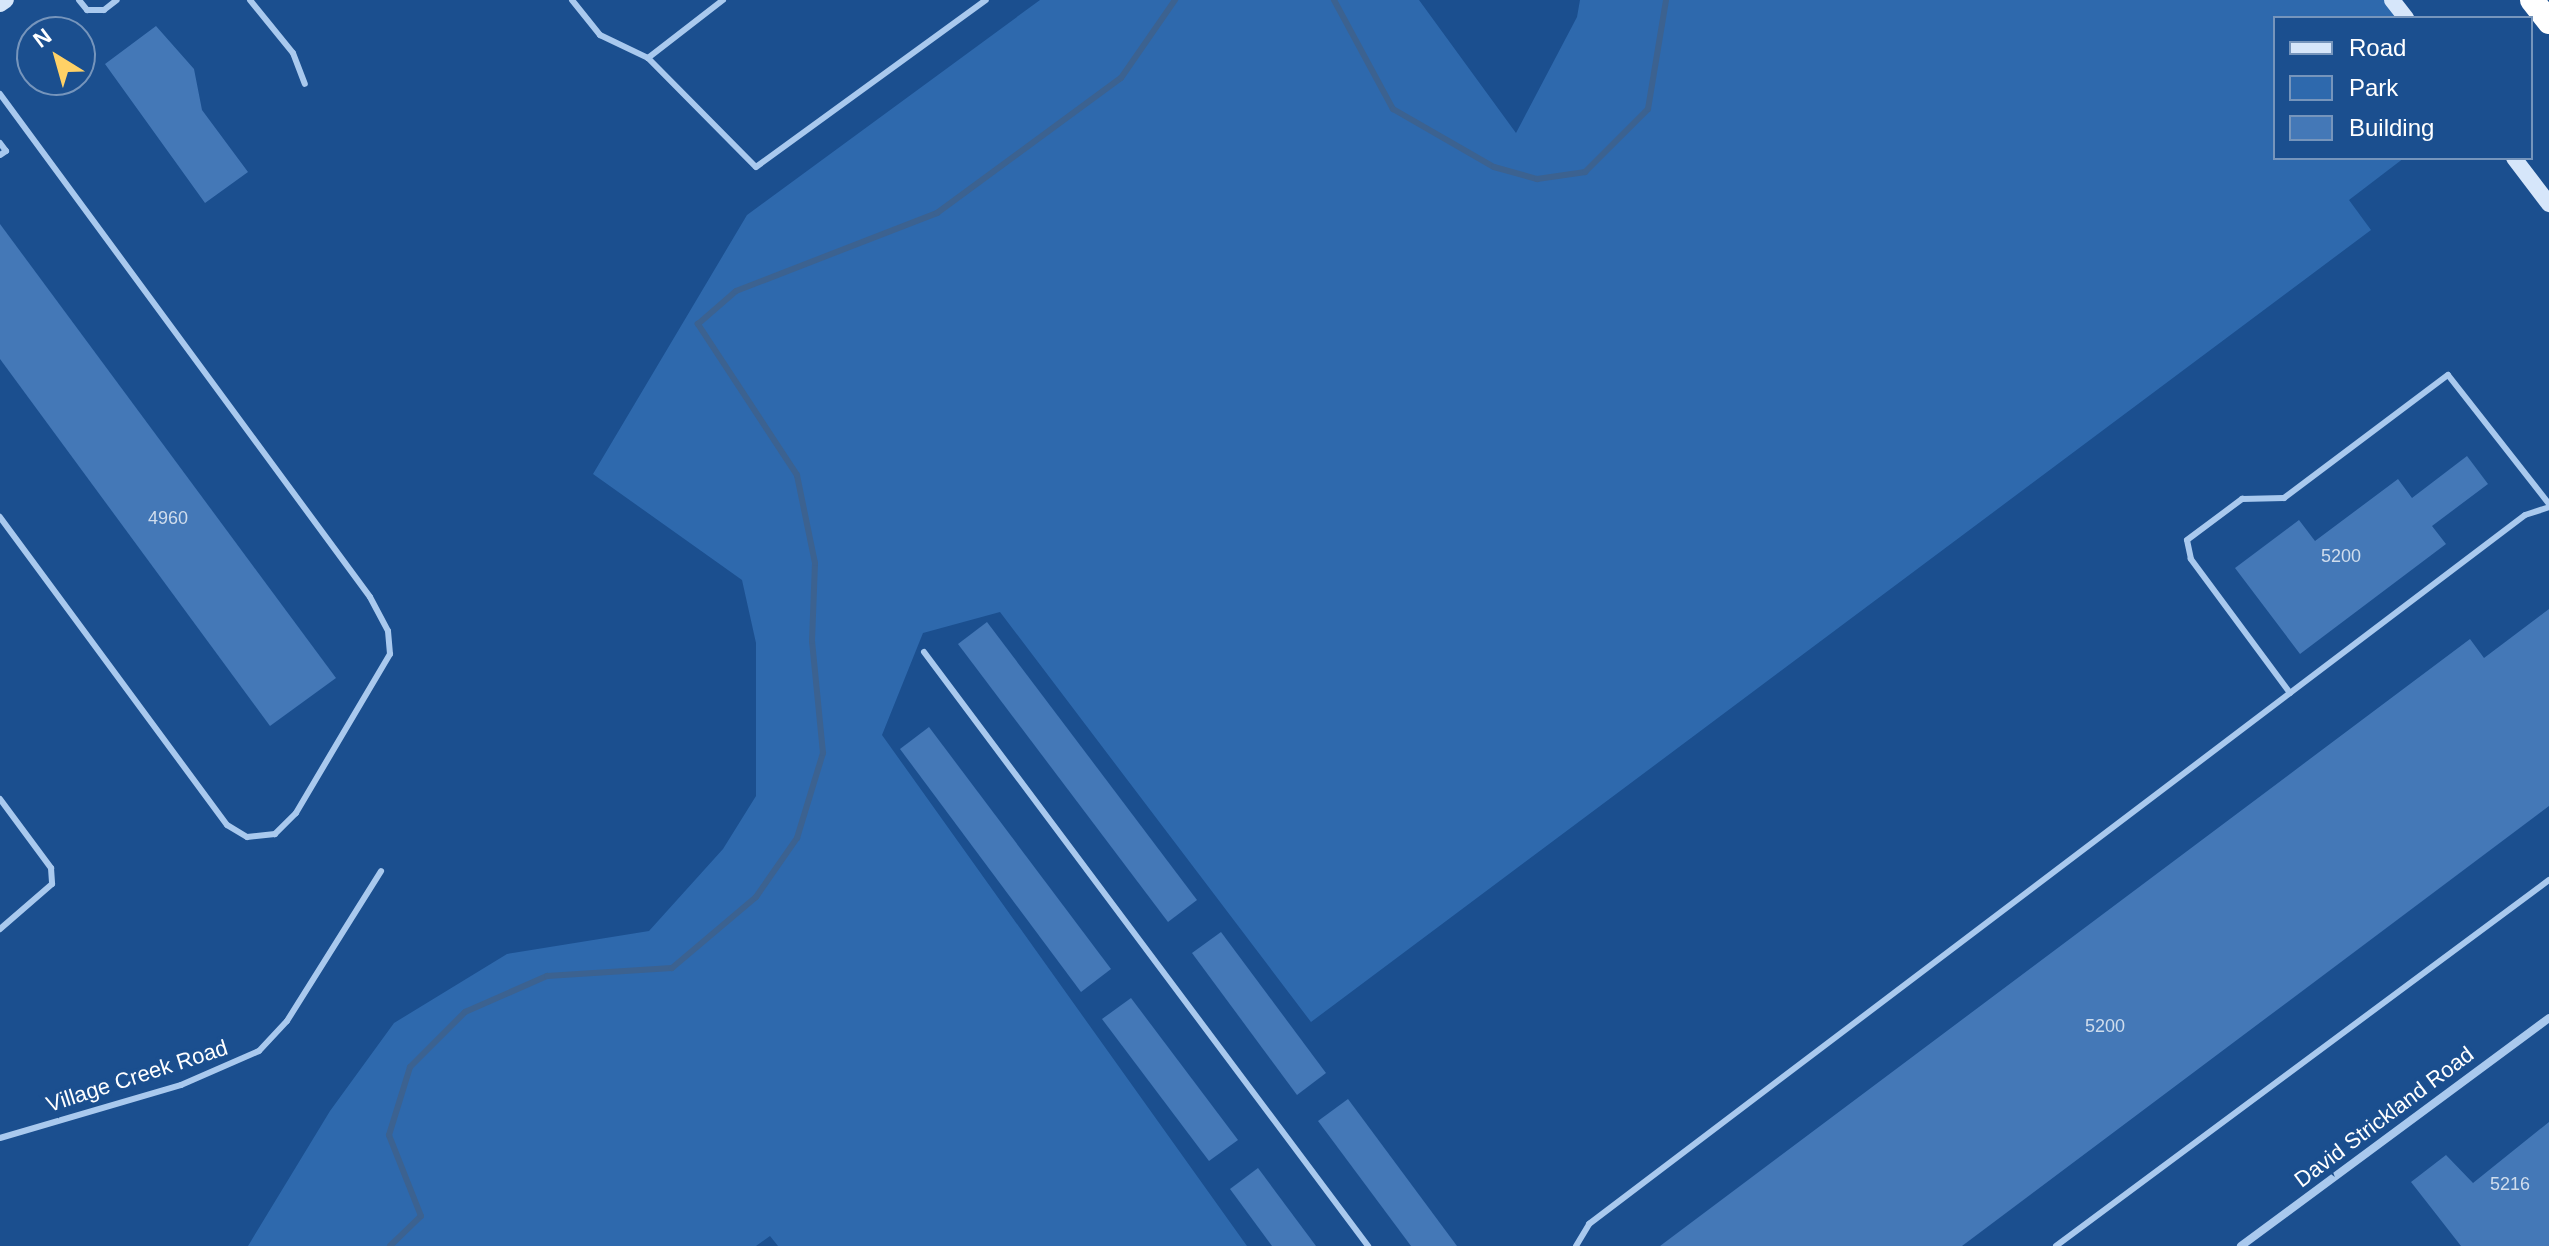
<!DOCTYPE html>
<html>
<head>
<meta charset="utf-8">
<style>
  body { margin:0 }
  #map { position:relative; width:2549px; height:1246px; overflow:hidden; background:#1b4f8f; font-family:Arial,sans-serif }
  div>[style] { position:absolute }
  .green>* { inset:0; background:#2e69ad }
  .stream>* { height:6px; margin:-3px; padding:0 3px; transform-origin:3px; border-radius:3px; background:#3c6290 }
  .building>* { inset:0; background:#4478b7 }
  .lane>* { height:6px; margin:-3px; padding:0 3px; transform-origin:3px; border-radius:3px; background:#a9c9ee }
  .street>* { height:8px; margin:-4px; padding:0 4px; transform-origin:4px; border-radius:4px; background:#a9c9ee }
  .secondary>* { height:16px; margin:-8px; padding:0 8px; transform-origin:8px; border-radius:8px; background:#d6e6fa }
  .highway>* { height:24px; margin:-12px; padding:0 12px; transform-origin:12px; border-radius:12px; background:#fff }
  span { translate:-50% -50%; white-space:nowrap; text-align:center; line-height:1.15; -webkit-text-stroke:7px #1b4f8f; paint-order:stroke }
  .number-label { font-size:18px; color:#d0dded }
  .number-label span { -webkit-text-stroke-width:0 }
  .street-label { font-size:22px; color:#fff }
  .legend { position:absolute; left:2273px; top:16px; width:260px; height:144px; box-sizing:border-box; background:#1b4f8f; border:2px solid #7695bc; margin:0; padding:10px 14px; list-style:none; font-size:24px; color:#fff }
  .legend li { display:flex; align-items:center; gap:16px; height:40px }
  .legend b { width:40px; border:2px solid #7695bc }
  .north { position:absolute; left:16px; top:16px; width:80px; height:80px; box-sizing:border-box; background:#1b4f8f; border:2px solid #7695bc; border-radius:50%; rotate:323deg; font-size:22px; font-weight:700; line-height:32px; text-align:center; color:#fff }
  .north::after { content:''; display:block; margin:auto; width:28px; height:36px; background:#ffd166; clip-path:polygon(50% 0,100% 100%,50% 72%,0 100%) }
</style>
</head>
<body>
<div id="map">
  <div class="green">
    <div style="clip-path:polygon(1040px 0,1419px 0,1516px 133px,1577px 17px,1580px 0,2387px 0,2400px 18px,2275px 18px,2275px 158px,2404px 158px,2349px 200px,2371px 230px,1311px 1022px,1000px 612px,923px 633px,882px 735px,1247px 1246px,778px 1246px,770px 1236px,756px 1246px,248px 1246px,330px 1111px,394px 1023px,507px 954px,649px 931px,723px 849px,756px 796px,756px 643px,742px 580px,593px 474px,747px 215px)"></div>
  </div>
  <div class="stream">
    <div style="left:1334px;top:0;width:124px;rotate:61.6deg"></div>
    <div style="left:1393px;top:109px;width:116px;rotate:29.9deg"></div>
    <div style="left:1494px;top:167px;width:45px;rotate:15.6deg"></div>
    <div style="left:1537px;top:179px;width:49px;rotate:-8.3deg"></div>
    <div style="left:1585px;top:172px;width:89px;rotate:-45deg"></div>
    <div style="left:1648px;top:109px;width:110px;rotate:-80.6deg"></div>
    <div style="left:390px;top:1246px;width:43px;rotate:-44.1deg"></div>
    <div style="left:421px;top:1216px;width:87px;rotate:-111.6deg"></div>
    <div style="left:389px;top:1135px;width:71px;rotate:-72.8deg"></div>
    <div style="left:410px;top:1067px;width:78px;rotate:-45deg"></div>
    <div style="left:465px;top:1012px;width:90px;rotate:-23.7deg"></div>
    <div style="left:547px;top:976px;width:125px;rotate:-3.7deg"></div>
    <div style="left:672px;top:968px;width:110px;rotate:-40.2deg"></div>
    <div style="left:756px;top:897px;width:72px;rotate:-55.2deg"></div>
    <div style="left:797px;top:838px;width:89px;rotate:-73deg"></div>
    <div style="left:823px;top:753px;width:113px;rotate:-95.6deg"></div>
    <div style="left:812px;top:641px;width:78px;rotate:-87.8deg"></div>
    <div style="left:815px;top:563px;width:90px;rotate:-101.6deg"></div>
    <div style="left:797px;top:475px;width:181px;rotate:-123.3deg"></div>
    <div style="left:698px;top:324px;width:50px;rotate:-41deg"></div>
    <div style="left:736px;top:291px;width:216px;rotate:-21.2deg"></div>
    <div style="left:937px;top:213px;width:228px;rotate:-36.3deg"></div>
    <div style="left:1121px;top:78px;width:95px;rotate:-55.3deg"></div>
  </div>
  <div class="building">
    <div style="clip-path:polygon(156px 26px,194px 69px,202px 110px,248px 172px,205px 203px,105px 64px)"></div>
    <div style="clip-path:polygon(0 224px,336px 678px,270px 726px,0 359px)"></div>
    <div style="clip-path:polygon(2467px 456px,2488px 484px,2432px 526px,2446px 544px,2300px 654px,2235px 568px,2299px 520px,2315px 541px,2398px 479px,2412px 498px)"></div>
    <div style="clip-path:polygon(2549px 609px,2549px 806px,1962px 1246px,1660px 1246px,2470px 639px,2484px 658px)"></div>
    <div style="clip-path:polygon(987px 622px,1197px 900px,1168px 922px,958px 644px)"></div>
    <div style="clip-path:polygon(929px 727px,1111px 969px,1081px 992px,900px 749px)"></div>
    <div style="clip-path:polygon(1221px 932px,1326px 1073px,1297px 1095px,1192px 953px)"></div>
    <div style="clip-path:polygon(1131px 998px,1238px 1140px,1209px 1161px,1102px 1019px)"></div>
    <div style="clip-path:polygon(1348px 1099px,1457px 1246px,1411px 1246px,1318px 1121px)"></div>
    <div style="clip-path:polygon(2549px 1122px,2549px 1246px,2461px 1246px,2411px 1182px,2446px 1155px,2473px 1183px)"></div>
    <div style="clip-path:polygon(1258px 1168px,1316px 1246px,1272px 1246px,1230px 1189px)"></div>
  </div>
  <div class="lane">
    <div style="left:79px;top:0;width:13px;rotate:51deg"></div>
    <div style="left:87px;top:10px;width:17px"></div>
    <div style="left:104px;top:10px;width:16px;rotate:-38deg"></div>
    <div style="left:250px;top:0;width:68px;rotate:50.9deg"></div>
    <div style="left:293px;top:53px;width:33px;rotate:69deg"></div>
    <div style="left:572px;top:0;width:45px;rotate:51.3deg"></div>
    <div style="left:600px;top:35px;width:53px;rotate:25.6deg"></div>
    <div style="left:723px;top:0;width:95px;rotate:142.3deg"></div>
    <div style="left:648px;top:58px;width:153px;rotate:45.3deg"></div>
    <div style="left:756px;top:167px;width:284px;rotate:-36deg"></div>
    <div style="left:0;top:94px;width:624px;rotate:53.66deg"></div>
    <div style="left:370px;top:597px;width:38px;rotate:62deg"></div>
    <div style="left:388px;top:631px;width:23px;rotate:85deg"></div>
    <div style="left:390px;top:654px;width:185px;rotate:120.6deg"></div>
    <div style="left:296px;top:813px;width:30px;rotate:135deg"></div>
    <div style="left:275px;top:834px;width:28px;rotate:174deg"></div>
    <div style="left:247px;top:837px;width:23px;rotate:-149deg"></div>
    <div style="left:227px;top:825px;width:383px;rotate:-126.4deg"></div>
    <div style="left:0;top:143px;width:10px;rotate:53deg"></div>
    <div style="left:6px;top:151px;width:7px;rotate:146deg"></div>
    <div style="left:924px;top:652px;width:742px;rotate:53.22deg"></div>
    <div style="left:2290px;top:693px;width:167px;rotate:-126.5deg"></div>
    <div style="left:2191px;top:559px;width:19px;rotate:-102deg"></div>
    <div style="left:2187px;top:540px;width:69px;rotate:-36.7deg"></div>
    <div style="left:2242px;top:499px;width:42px;rotate:-1.4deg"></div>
    <div style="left:2284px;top:498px;width:205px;rotate:-36.9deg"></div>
    <div style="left:2448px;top:375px;width:164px;rotate:51.9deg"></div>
    <div style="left:0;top:799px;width:86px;rotate:53.5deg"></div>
    <div style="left:51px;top:868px;width:16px;rotate:86deg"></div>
    <div style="left:52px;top:884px;width:69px;rotate:139.1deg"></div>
    <div style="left:0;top:1138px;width:189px;rotate:-16.3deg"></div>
    <div style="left:181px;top:1085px;width:85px;rotate:-23.6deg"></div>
    <div style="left:259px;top:1051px;width:41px;rotate:-47deg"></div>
    <div style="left:287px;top:1021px;width:177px;rotate:-57.9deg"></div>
    <div style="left:1576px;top:1246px;width:26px;rotate:-59deg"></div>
    <div style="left:1589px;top:1224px;width:1174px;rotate:-37.14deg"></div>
    <div style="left:2525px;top:515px;width:25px;rotate:-18deg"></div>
    <div style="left:2056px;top:1246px;width:614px;rotate:-36.59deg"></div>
  </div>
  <div class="street">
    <div style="left:2241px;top:1246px;width:383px;rotate:-36.5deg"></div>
  </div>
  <div class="secondary">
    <div style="left:2392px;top:0;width:23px;rotate:52deg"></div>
    <div style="left:0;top:4px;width:7px;rotate:-34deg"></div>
    <div style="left:2514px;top:158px;width:58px;rotate:52.7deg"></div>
  </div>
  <div class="highway">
    <div style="left:2532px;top:0;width:28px;rotate:52deg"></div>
  </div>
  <div class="number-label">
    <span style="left:168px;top:518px">4960</span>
    <span style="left:2341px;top:556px">5200</span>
    <span style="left:2105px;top:1026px">5200</span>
    <span style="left:2510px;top:1184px">5216</span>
  </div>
  <div class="street-label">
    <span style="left:137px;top:1076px;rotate:-18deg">Village Creek Road</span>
    <span style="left:2384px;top:1117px;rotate:-37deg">David Strickland Road</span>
  </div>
  <ul class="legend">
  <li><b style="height:10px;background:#d6e6fa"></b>Road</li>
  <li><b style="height:22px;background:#2e69ad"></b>Park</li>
  <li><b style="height:22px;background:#4478b7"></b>Building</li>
  </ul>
  <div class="north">N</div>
</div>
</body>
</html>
